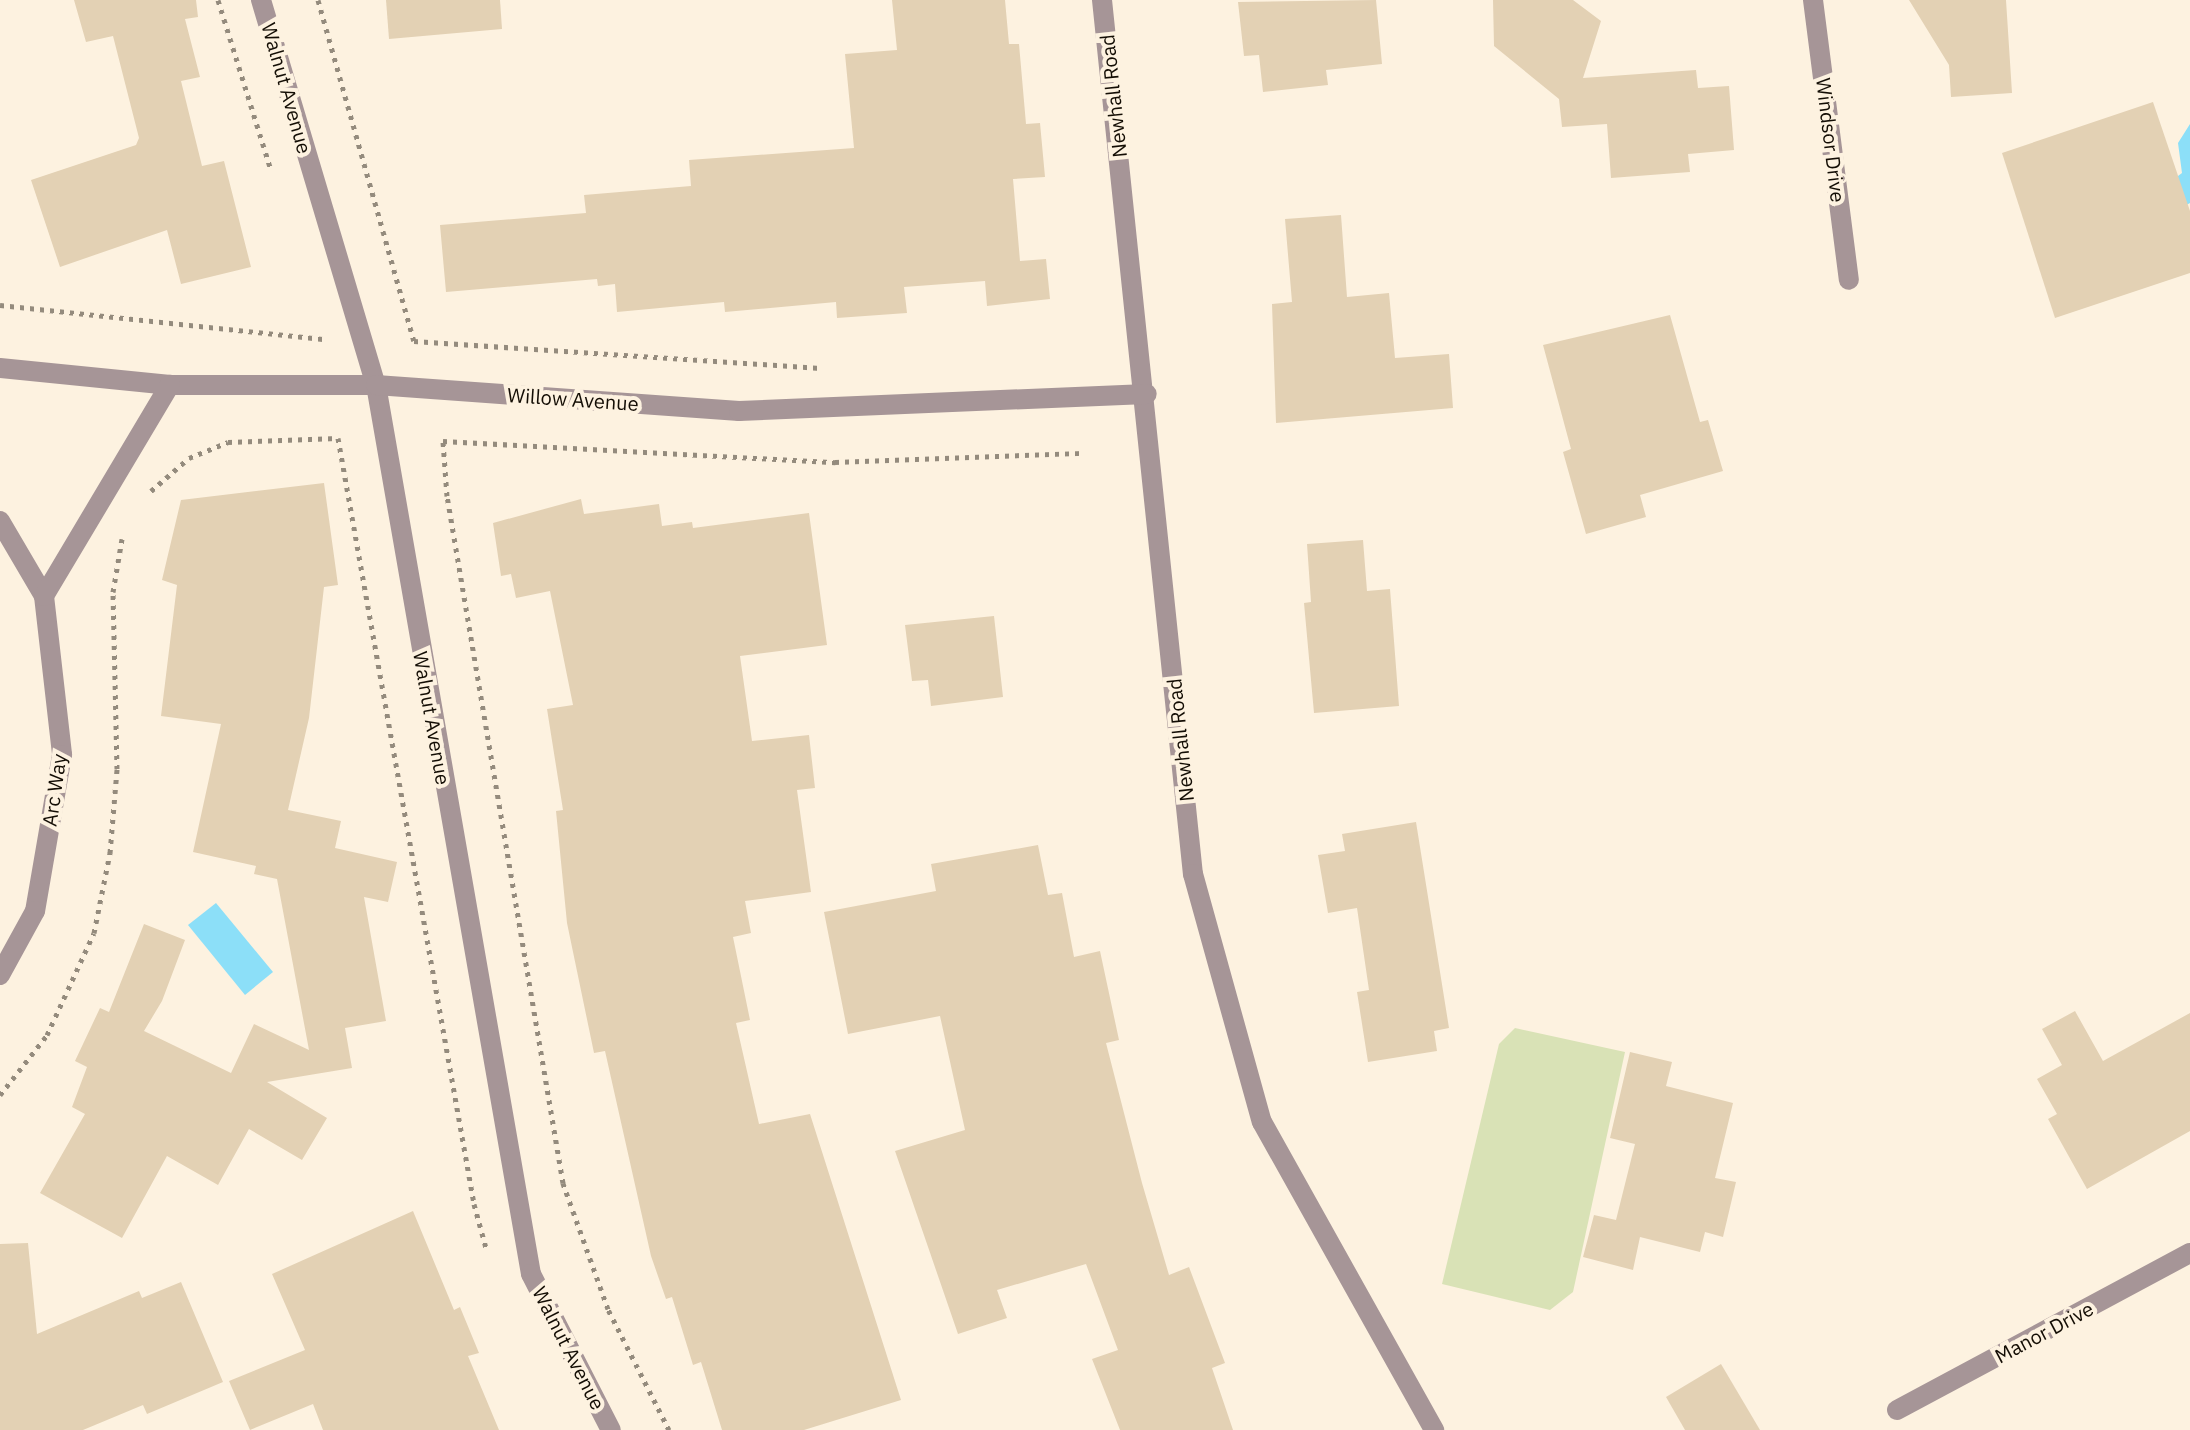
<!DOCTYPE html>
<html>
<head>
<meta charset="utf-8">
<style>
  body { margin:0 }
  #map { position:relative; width:2190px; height:1430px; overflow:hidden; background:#fdf2e0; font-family:"IBM Plex Sans",sans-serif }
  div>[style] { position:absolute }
  .green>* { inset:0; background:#d9e2b6 }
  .water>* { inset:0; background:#8cdff8 }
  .building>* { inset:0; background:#e3d1b4 }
  .path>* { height:5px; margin-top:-2.5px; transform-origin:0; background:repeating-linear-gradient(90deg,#948b7d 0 4px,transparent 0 10px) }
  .minor>* { height:20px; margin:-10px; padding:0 10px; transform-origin:10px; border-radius:10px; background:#a69597 }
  span { translate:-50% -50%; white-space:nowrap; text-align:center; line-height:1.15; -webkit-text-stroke:8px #fdf2e0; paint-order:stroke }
  .street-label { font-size:20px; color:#130d04 }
</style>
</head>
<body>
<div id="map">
  <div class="green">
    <div style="clip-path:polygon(1515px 1028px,1625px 1052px,1573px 1292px,1550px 1310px,1442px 1284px,1499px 1044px)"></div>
  </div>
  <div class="water">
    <div style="clip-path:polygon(2190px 124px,2190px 203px,2181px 208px,2166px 185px,2182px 173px,2178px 143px)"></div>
    <div style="clip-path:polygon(216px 903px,273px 972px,245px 995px,188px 925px)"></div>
  </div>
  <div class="building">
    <div style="clip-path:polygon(74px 0,196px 0,198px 17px,185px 19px,200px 77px,181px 81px,202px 166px,224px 161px,251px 267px,181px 284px,167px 230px,60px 267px,31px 180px,136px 145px,139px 138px,113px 36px,86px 42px)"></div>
    <div style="clip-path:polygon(386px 0,500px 0,502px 29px,389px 39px)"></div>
    <div style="clip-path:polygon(892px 0,1005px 0,1009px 44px,1019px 44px,1026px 124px,1040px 123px,1045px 177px,1013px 179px,1020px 261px,1046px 259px,1050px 299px,987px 306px,985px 281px,904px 287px,907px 313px,837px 318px,836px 302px,725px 312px,724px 302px,617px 312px,615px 284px,598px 286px,597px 279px,446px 292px,440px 225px,586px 213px,584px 195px,691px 186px,689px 160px,854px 148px,845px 54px,897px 50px)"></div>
    <div style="clip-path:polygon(1376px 0,1382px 64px,1326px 70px,1328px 85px,1263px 92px,1259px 55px,1244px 56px,1238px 2px)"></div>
    <div style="clip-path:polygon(1493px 0,1573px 0,1601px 21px,1583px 78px,1696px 70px,1698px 88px,1729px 86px,1734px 150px,1688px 154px,1690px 172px,1611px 178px,1607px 124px,1562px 127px,1559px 99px,1494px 46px)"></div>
    <div style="clip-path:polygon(1909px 0,2006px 0,2012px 93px,1951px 97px,1949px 65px)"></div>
    <div style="clip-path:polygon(2153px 102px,2190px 211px,2190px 273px,2055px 318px,2002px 153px)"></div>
    <div style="clip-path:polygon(1341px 215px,1347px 297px,1389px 293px,1395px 358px,1449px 354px,1453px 408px,1276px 423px,1272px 304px,1292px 302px,1285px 219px)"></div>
    <div style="clip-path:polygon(1670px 315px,1700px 422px,1708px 420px,1723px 471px,1640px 495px,1646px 517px,1586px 534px,1563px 452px,1571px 449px,1543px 345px)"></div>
    <div style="clip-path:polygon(324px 483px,338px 585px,324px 587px,309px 718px,288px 810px,341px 821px,335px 848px,397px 862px,388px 902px,364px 897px,386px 1021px,345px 1028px,352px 1068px,267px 1082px,327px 1118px,302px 1160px,249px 1129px,218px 1185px,167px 1156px,122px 1238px,40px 1193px,85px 1114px,72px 1107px,87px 1067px,75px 1061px,100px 1008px,109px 1012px,144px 924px,185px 940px,162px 1001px,144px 1031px,231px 1073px,254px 1024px,309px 1050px,277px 879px,254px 874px,256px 866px,193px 852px,221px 724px,161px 716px,177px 585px,162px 580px,181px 500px)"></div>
    <div style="clip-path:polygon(581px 499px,584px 514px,659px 504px,662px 526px,692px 522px,693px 528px,809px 513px,827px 645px,740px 656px,752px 741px,809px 735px,815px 788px,797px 790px,811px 892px,745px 901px,751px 933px,733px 937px,750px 1020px,736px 1023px,759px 1124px,810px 1114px,901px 1400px,804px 1430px,722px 1430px,701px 1362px,693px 1365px,672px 1297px,666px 1299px,651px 1256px,605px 1051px,594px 1053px,567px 923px,556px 811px,563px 810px,547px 709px,573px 705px,550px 591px,516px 598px,511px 574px,501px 576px,493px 523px)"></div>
    <div style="clip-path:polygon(1363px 540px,1367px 591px,1390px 589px,1399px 706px,1314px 713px,1304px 603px,1311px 602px,1307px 544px)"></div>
    <div style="clip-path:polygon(994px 616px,1003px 697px,931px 706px,928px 680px,912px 681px,905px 625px)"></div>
    <div style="clip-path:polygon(1416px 822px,1449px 1028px,1434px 1031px,1437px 1051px,1368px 1062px,1357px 992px,1369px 990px,1357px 908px,1328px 913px,1318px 855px,1345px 851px,1342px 834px)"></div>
    <div style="clip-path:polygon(1038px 845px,1048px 895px,1062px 893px,1074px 957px,1100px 951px,1119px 1040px,1106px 1043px,1142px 1183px,1169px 1275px,1189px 1267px,1225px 1363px,1212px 1368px,1233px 1430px,1120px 1430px,1092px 1359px,1118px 1350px,1086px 1264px,997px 1290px,1007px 1318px,958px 1334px,895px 1151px,965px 1130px,940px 1016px,848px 1034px,824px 912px,936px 891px,931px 864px)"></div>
    <div style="clip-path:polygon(2075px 1011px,2103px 1061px,2190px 1013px,2190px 1131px,2087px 1189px,2048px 1119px,2057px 1114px,2037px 1079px,2062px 1065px,2042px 1029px)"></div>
    <div style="clip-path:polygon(1630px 1052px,1672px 1062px,1666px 1086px,1733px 1103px,1715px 1178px,1736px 1182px,1723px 1237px,1705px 1232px,1700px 1252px,1640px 1237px,1633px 1270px,1583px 1257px,1594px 1215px,1616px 1220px,1635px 1144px,1610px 1138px)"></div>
    <div style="clip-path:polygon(413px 1211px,454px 1310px,460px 1307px,479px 1353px,468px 1356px,499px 1430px,323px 1430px,313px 1404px,250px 1430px,229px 1381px,305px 1350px,272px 1274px)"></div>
    <div style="clip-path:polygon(28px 1243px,37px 1334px,139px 1291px,142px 1298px,181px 1282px,223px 1382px,147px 1414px,143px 1405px,83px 1430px,0 1430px,0 1244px)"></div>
    <div style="clip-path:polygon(1721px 1364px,1760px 1430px,1685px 1430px,1666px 1397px)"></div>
  </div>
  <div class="path">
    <div style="left:218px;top:0;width:175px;rotate:72.7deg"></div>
    <div style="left:318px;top:0;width:354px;rotate:74.3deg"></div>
    <div style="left:414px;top:341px;width:407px;rotate:3.8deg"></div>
    <div style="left:0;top:305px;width:327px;rotate:6deg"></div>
    <div style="left:151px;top:491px;width:50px;rotate:-41deg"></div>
    <div style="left:189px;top:458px;width:42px;rotate:-22.3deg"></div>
    <div style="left:228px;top:442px;width:110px;rotate:-2.1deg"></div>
    <div style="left:338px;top:438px;width:778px;rotate:79.93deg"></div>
    <div style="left:474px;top:1204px;width:46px;rotate:74.7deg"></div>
    <div style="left:0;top:1095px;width:76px;rotate:-51.9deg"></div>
    <div style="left:47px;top:1035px;width:112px;rotate:-65.3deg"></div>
    <div style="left:94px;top:933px;width:82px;rotate:-78.7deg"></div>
    <div style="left:110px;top:853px;width:84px;rotate:-85.2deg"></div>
    <div style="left:117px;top:769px;width:177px;rotate:-91.3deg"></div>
    <div style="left:113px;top:592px;width:54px;rotate:-80.4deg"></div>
    <div style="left:669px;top:1430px;width:136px;rotate:-116.8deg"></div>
    <div style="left:608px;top:1309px;width:134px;rotate:-109.7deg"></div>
    <div style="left:563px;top:1183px;width:697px;rotate:-99.58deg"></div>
    <div style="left:447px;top:496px;width:55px;rotate:-94.2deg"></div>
    <div style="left:443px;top:441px;width:393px;rotate:3.1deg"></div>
    <div style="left:835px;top:462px;width:249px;rotate:-2.1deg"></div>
  </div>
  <div class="minor">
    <div style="left:261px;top:0;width:402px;rotate:73.4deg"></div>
    <div style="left:376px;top:385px;width:902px;rotate:80.11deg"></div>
    <div style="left:531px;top:1274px;width:175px;rotate:62.9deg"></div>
    <div style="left:1102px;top:0;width:879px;rotate:84.06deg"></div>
    <div style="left:1193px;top:874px;width:257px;rotate:74.5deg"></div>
    <div style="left:1262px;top:1122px;width:353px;rotate:60.8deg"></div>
    <div style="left:1813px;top:0;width:282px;rotate:82.7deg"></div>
    <div style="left:0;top:368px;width:171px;rotate:5.7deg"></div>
    <div style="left:170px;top:385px;width:206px"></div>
    <div style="left:376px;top:385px;width:364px;rotate:4.1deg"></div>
    <div style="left:739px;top:411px;width:408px;rotate:-2.4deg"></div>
    <div style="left:0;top:521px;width:87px;rotate:59.6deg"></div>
    <div style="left:44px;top:596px;width:160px;rotate:83.5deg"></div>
    <div style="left:62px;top:755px;width:158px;rotate:99.8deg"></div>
    <div style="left:35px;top:911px;width:73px;rotate:118.7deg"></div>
    <div style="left:44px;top:596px;width:246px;rotate:-59.2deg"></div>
    <div style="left:1897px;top:1410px;width:332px;rotate:-28.2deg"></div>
  </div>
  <div class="street-label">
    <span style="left:287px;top:88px;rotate:74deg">Walnut Avenue</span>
    <span style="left:1113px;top:96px;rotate:-96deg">Newhall Road</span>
    <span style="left:1831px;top:140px;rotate:83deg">Windsor Drive</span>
    <span style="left:573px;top:399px;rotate:4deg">Willow Avenue</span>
    <span style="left:432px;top:718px;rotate:80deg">Walnut Avenue</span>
    <span style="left:1180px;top:740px;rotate:-96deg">Newhall Road</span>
    <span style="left:54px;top:790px;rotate:-82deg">Arc Way</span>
    <span style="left:2044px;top:1332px;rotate:-28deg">Manor Drive</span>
    <span style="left:569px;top:1348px;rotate:63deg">Walnut Avenue</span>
  </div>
</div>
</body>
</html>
